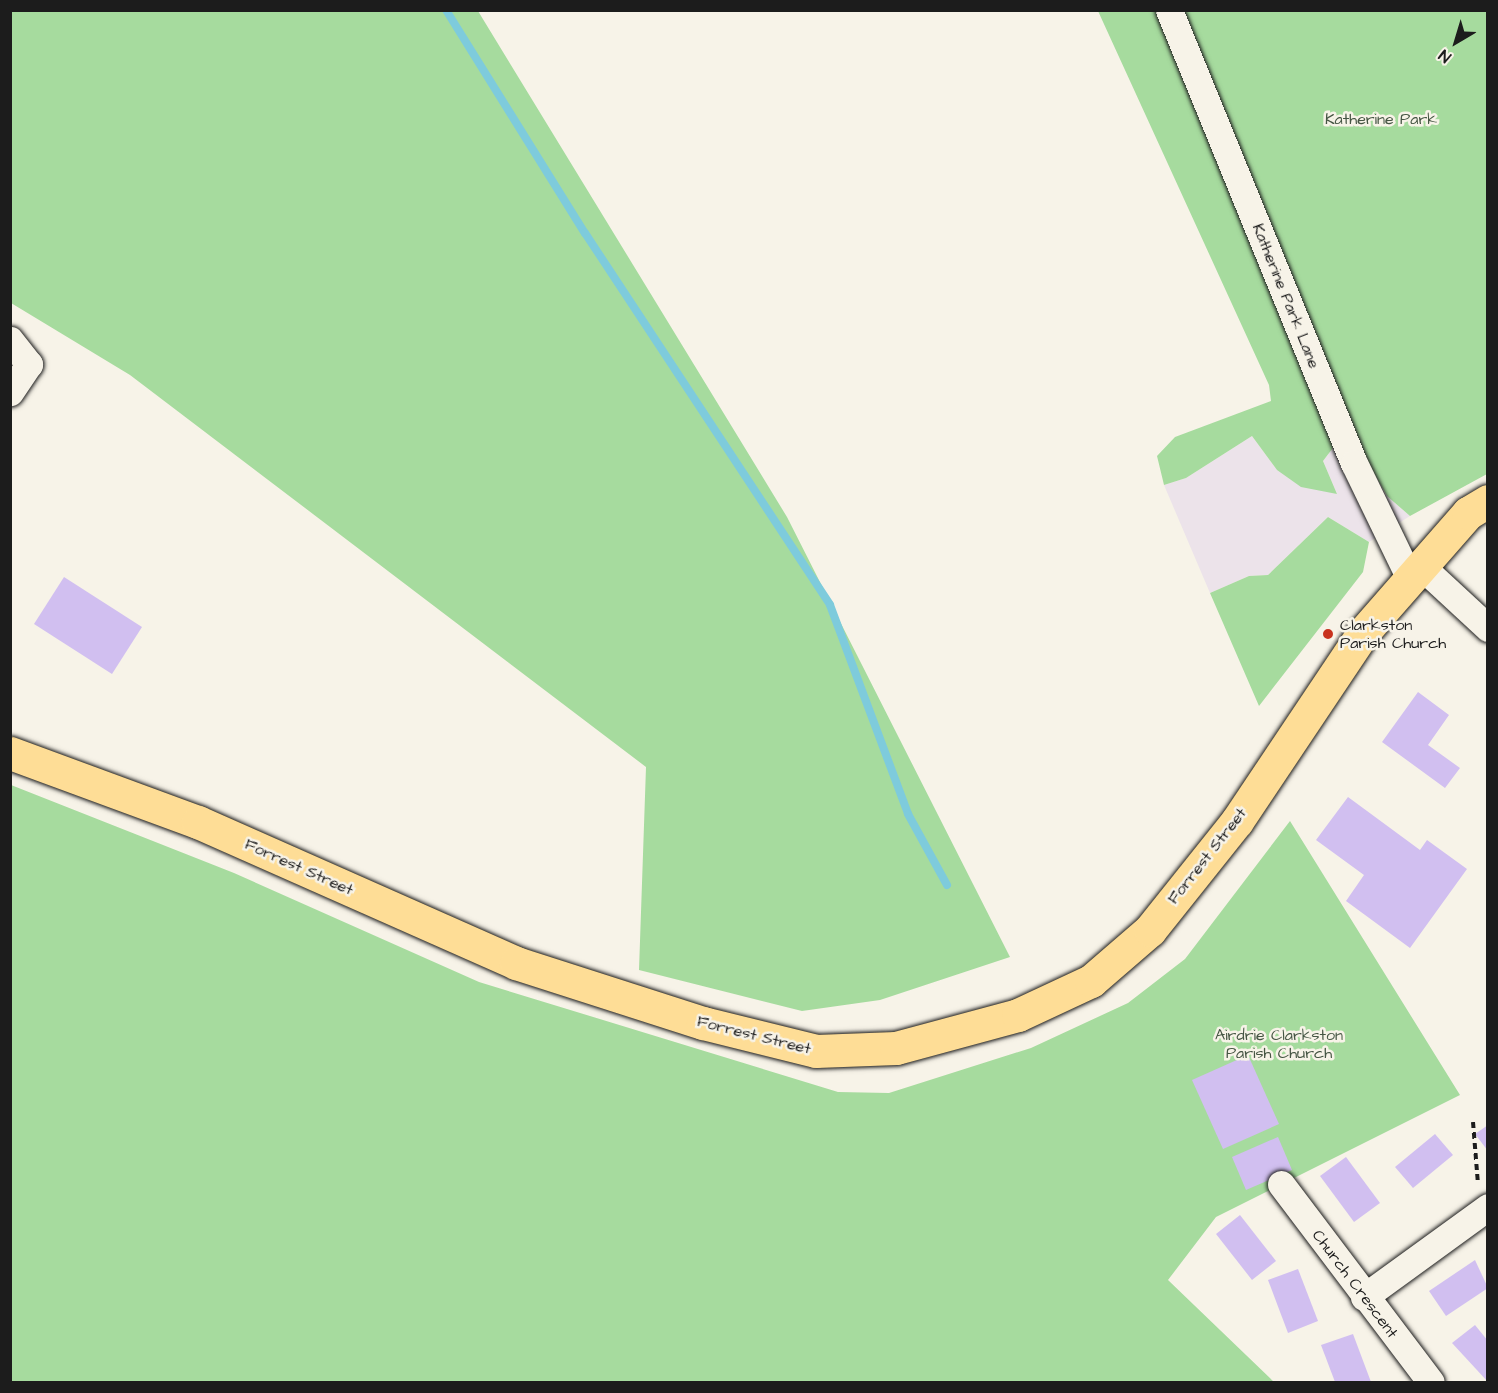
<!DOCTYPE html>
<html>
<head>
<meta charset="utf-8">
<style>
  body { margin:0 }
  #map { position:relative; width:1498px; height:1393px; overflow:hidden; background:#f7f3e8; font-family:"Architects Daughter",sans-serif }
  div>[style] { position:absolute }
  .built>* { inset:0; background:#ece3ea }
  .green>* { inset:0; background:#a6db9e }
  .stream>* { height:8px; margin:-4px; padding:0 4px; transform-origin:4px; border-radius:4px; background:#7ecbdc }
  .building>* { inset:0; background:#d1bff0 }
  .path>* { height:4px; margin-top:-2px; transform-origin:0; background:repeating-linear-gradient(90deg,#1c1c1c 0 6px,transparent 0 10.5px) }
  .roads { filter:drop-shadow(0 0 2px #1c1c1c) drop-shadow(0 0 2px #1c1c1c) }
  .minor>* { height:27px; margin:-13.5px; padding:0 13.5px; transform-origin:13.5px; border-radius:13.5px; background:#f7f3e8 }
  .major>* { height:33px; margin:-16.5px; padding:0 16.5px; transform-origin:16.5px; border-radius:16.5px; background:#fedd96 }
  .dots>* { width:16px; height:16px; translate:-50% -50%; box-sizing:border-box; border:3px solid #f7f3e8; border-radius:50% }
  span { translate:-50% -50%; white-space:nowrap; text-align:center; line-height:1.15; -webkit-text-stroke:5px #f7f3e8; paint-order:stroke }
  .park-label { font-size:16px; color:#455543 }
  .street-label { font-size:16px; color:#1c1c1c }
  .poi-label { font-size:16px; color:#1c1c1c }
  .left { translate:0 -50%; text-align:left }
  .frame { position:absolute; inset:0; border:12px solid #1c1c1c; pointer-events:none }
  .north { position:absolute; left:1426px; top:12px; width:60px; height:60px; -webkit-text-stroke:4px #f7f3e8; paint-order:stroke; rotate:218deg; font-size:16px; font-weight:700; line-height:24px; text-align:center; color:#1c1c1c }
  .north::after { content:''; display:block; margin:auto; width:21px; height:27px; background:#1c1c1c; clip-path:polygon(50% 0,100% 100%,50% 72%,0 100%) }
</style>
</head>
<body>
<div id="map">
  <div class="built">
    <div style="clip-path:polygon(1252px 436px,1277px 470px,1337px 494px,1323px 461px,1342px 436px,1353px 436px,1387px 496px,1410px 516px,1369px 542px,1328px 517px,1268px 575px,1249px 576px,1210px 593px,1164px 485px,1186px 478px)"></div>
  </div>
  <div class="green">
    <div style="clip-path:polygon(10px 11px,478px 11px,787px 517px,1010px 957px,880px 1000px,802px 1011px,639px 970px,646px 767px,130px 375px,11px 303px)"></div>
    <div style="clip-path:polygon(1098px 11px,1487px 11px,1487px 474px,1410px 516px,1387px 496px,1353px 436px,1342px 436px,1323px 461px,1337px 494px,1301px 487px,1277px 470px,1252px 436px,1186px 478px,1164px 485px,1157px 456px,1175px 437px,1271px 401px,1269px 385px)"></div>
    <div style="clip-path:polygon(1328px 517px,1369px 542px,1363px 572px,1259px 706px,1210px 593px,1249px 576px,1268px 575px)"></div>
    <div style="clip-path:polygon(11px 785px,234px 873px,479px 982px,838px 1092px,889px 1093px,1031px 1048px,1128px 1003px,1185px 959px,1290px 821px,1460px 1095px,1216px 1217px,1168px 1280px,1274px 1382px,11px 1382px)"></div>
  </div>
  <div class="stream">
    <div style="left:446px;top:10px;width:263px;rotate:58.1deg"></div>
    <div style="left:585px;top:233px;width:445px;rotate:56.6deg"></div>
    <div style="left:830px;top:605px;width:223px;rotate:69.5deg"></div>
    <div style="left:908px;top:814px;width:81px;rotate:61.2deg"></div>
  </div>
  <div class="building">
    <div style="clip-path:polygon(64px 577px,142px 627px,112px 674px,34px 624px)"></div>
    <div style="clip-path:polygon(1418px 692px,1449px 715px,1428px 745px,1460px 768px,1445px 788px,1382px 742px)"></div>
    <div style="clip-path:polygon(1348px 797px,1420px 850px,1427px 840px,1467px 869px,1410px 948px,1346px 901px,1364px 875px,1316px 840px)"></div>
    <div style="clip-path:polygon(1248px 1055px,1279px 1124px,1223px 1149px,1192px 1080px)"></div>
    <div style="clip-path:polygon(1488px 1125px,1488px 1151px,1475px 1134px)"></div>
    <div style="clip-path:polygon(1435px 1134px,1453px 1155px,1413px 1188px,1395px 1167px)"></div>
    <div style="clip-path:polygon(1278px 1137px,1292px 1170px,1246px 1190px,1232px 1157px)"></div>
    <div style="clip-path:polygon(1346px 1157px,1380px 1203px,1354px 1222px,1320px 1176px)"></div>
    <div style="clip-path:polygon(1240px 1215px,1276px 1261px,1252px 1280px,1216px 1234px)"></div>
    <div style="clip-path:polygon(1475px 1260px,1488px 1288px,1446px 1316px,1429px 1291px)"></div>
    <div style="clip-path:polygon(1298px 1269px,1318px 1321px,1288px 1333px,1268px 1280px)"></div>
    <div style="clip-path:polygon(1475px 1325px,1488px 1341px,1488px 1382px,1452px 1343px)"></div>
    <div style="clip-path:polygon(1353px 1334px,1371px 1382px,1335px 1382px,1321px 1345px)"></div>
  </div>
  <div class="path">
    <div style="left:1473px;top:1122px;width:62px;rotate:85.4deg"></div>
  </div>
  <div class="roads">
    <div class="minor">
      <div style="left:1169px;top:10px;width:489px;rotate:67.8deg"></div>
      <div style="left:1354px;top:463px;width:127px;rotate:64.2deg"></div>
      <div style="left:10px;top:340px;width:31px;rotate:52deg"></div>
      <div style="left:29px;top:364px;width:34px;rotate:124deg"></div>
      <div style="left:1420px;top:565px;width:93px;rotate:42.8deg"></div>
      <div style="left:1281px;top:1184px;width:248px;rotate:52.9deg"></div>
      <div style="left:1364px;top:1297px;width:153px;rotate:-36deg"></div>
    </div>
    <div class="major">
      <div style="left:10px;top:753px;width:200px;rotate:20.2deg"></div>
      <div style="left:198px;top:822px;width:348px;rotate:23.9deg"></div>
      <div style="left:516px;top:963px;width:196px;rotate:17.8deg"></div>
      <div style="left:703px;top:1023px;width:116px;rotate:13.9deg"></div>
      <div style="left:816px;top:1051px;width:80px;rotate:-2.1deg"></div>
      <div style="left:896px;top:1048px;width:126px;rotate:-15.1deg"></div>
      <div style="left:1018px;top:1015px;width:81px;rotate:-25deg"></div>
      <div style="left:1091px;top:981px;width:78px;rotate:-40.8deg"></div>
      <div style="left:1150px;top:930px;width:139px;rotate:-51.4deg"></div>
      <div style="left:1237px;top:821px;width:225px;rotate:-56.2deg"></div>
      <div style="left:1362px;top:634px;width:161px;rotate:-48.8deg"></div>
      <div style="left:1468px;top:513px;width:23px;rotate:-31deg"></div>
    </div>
  </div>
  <div class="dots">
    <div style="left:1328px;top:634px;background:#c8321e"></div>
  </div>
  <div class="park-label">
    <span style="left:1381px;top:119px">Katherine Park</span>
    <span style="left:1279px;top:1044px">Airdrie Clarkston<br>Parish Church</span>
  </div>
  <div class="street-label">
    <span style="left:1286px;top:296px;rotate:68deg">Katherine Park Lane</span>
    <span style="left:1207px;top:856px;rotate:-52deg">Forrest Street</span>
    <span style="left:299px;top:867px;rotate:24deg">Forrest Street</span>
    <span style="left:754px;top:1035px;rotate:14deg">Forrest Street</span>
    <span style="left:1355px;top:1284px;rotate:53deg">Church Crescent</span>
  </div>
  <div class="poi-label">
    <span class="left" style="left:1340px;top:634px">Clarkston<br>Parish Church</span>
  </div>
  <div class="frame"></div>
  <div class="north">N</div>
</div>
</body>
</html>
